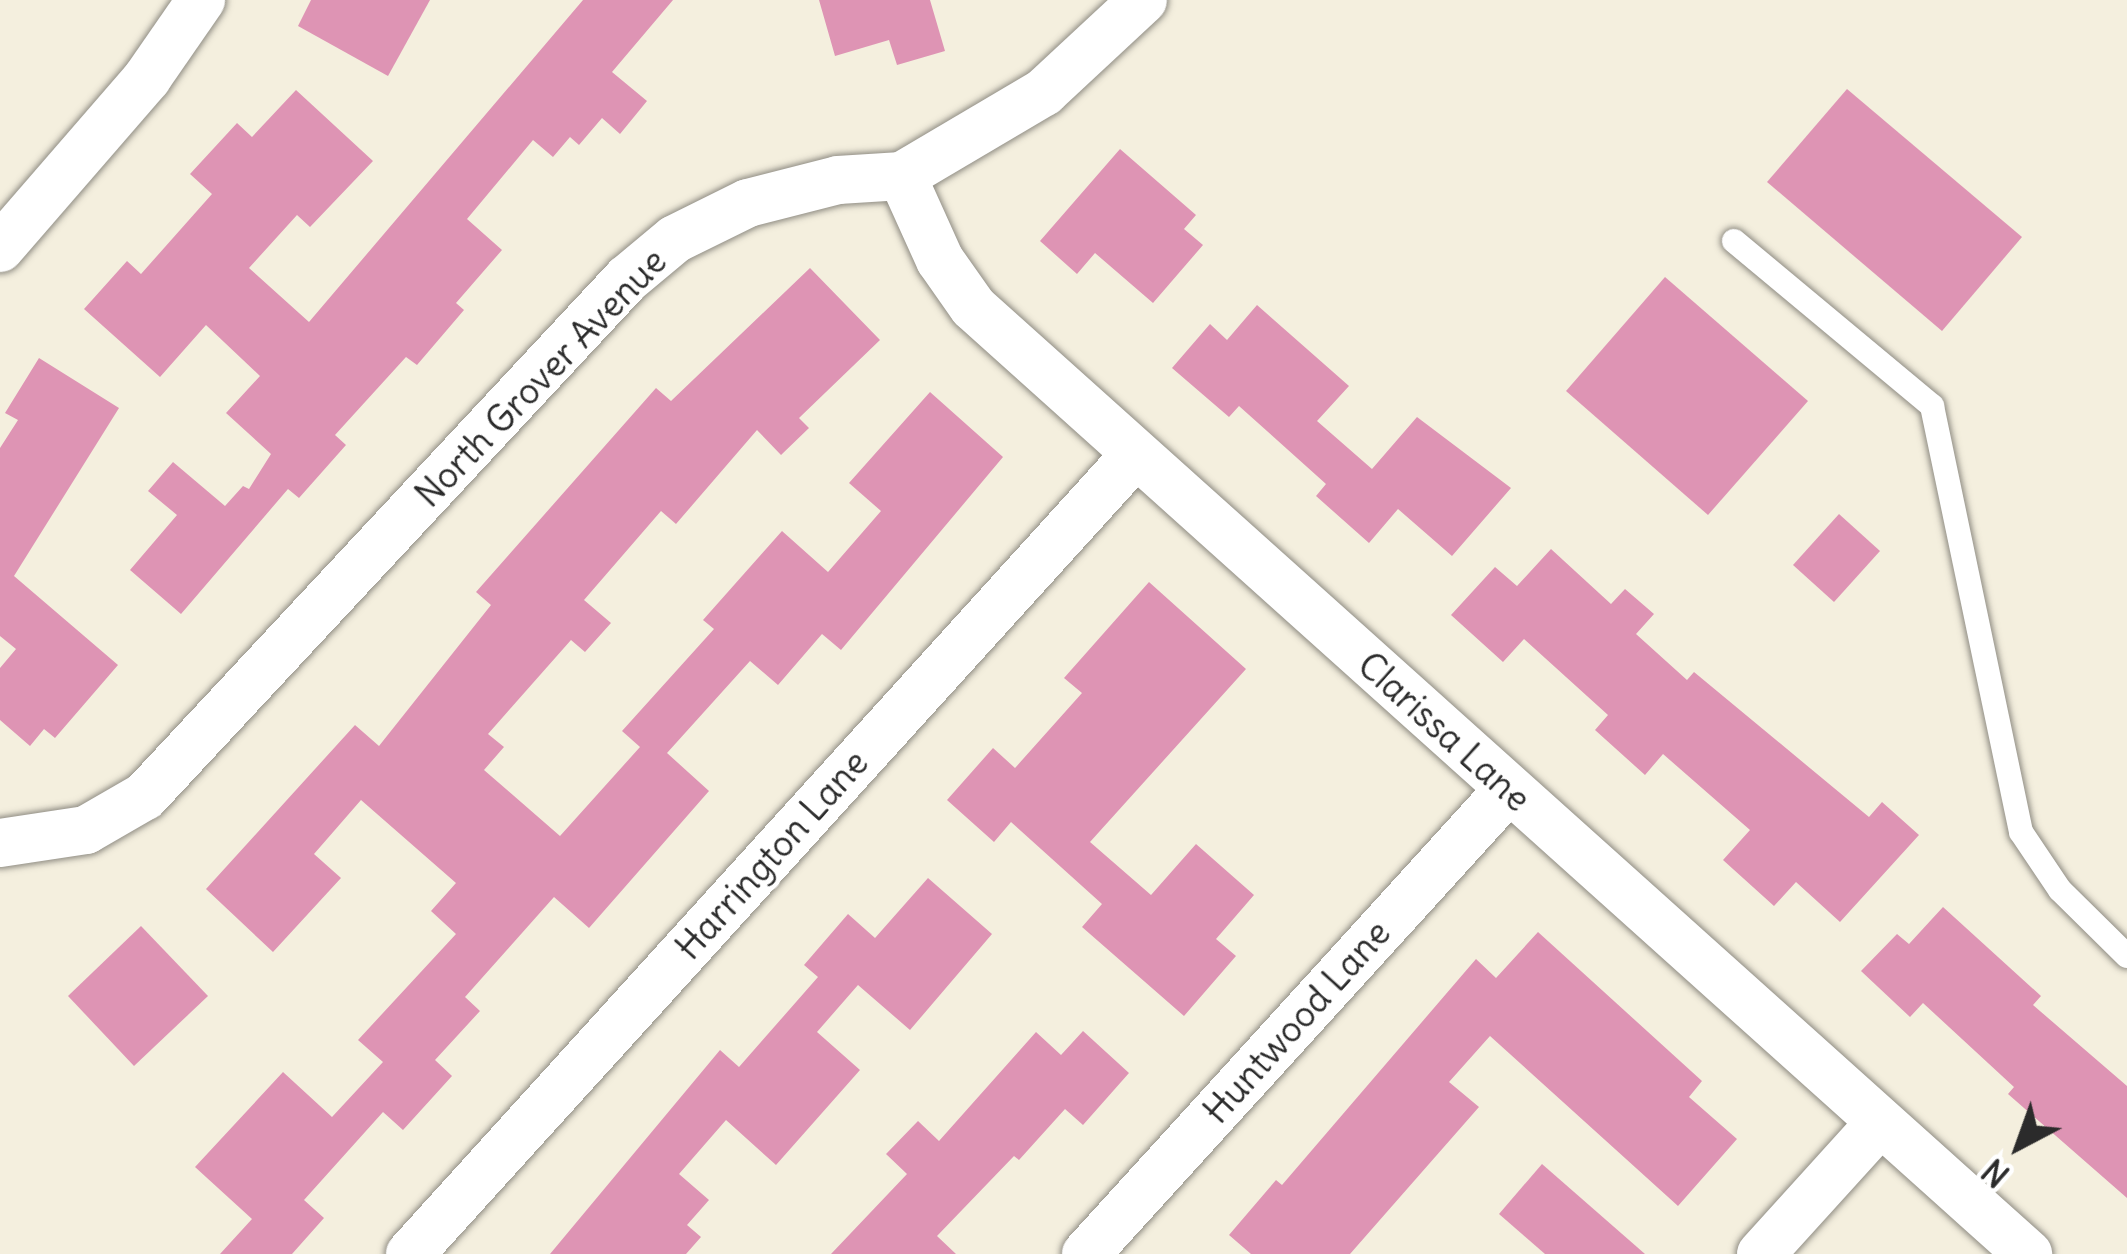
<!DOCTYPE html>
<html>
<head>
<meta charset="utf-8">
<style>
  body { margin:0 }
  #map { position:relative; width:2127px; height:1254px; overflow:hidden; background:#f4efde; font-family:Delius,sans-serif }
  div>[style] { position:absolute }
  .building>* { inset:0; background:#de94b4 }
  .roads { filter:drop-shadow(0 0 3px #908d84) drop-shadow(0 0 3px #908d84) }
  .lane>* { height:24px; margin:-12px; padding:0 12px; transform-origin:12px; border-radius:12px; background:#fff }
  .street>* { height:48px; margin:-24px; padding:0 24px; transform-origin:24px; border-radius:24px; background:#fff }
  span { translate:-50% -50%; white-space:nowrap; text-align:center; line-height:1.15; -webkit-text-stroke:9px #fff; paint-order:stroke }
  .street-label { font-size:36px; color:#2b2b2b }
  .north { position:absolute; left:1959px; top:1086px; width:120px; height:120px; -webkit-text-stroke:9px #fff; paint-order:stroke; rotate:221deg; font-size:33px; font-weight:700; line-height:48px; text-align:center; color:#2b2b2b }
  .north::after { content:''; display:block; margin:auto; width:42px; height:54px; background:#2b2b2b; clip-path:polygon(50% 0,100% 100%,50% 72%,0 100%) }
</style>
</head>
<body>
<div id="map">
  <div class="building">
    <div style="clip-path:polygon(311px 0,430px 0,388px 76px,298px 26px)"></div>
    <div style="clip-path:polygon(583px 0,673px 0,612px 72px,647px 101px,620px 134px,602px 118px,579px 145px,570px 137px,553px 157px,533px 140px,467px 219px,502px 250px,456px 303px,464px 310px,417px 365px,406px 357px,335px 435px,346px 445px,299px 498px,288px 489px,181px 614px,130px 570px,177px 515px,148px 491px,173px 462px,225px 506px,243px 486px,249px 489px,271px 454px,226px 413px,260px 376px,206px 325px,160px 377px,84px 309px,127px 261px,141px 274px,212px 194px,190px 174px,237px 123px,252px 137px,296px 90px,373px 161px,310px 227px,297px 215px,249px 268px,309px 322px)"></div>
    <div style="clip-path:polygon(819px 0,930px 0,945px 51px,897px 65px,889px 40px,835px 56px)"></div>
    <div style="clip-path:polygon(1847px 89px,2022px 237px,1942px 331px,1767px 182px)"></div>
    <div style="clip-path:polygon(1120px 149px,1196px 215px,1184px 229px,1203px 245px,1153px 303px,1095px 253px,1077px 274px,1040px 241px)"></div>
    <div style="clip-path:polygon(810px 268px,880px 340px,799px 418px,809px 428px,781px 455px,757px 430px,676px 524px,661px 511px,584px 600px,611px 623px,585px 652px,571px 640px,488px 734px,504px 747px,484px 770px,560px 836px,640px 747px,622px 731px,714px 629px,703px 620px,782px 531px,828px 572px,881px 511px,849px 483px,930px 392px,1003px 457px,841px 650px,822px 634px,778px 685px,750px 661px,667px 753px,709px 791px,589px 928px,554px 897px,465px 997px,480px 1011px,435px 1060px,452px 1076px,403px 1130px,383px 1112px,304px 1200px,324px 1218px,292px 1254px,220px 1254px,252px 1219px,195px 1167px,283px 1072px,332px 1117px,383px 1062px,358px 1040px,456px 934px,431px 911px,456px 883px,361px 800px,314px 854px,341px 878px,273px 952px,206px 889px,355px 725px,379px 746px,491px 605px,476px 592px,656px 388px,671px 401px)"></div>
    <div style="clip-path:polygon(1665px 277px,1808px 401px,1708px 515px,1566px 391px)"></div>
    <div style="clip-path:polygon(1257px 305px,1349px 386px,1317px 421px,1372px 469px,1417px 417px,1511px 488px,1452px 556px,1398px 509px,1369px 543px,1316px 496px,1326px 484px,1239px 406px,1229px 417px,1172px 368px,1210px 324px,1227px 340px)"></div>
    <div style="clip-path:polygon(39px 358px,119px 408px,14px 576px,118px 665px,55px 738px,44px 729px,30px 746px,0 720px,0 668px,16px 649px,0 636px,0 448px,18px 420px,5px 413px)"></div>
    <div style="clip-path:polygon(1839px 514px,1880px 551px,1834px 602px,1793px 565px)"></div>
    <div style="clip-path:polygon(1551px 549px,1611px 604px,1625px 589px,1654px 614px,1636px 634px,1687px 680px,1694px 672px,1869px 817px,1882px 802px,1919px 835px,1840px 922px,1796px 882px,1774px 906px,1723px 860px,1750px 830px,1663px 754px,1645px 775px,1595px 730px,1608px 715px,1524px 639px,1503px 662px,1451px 615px,1495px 567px,1517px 586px)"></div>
    <div style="clip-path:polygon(1149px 582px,1246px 669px,1090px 842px,1151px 895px,1196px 844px,1254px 895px,1216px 939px,1236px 956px,1184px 1016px,1082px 927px,1102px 904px,1011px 822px,994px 842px,947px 800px,993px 748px,1015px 768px,1082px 693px,1064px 678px)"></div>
    <div style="clip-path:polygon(928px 878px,992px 934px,910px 1030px,858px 985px,817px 1032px,860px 1070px,776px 1165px,726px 1120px,679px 1174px,709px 1200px,687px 1225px,701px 1237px,686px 1254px,550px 1254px,720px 1050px,739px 1067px,818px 977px,804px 965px,848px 914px,875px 938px)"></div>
    <div style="clip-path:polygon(1943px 907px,2041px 996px,2033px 1005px,2127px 1086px,2127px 1198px,2008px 1094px,2014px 1087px,1923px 1003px,1910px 1017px,1861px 971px,1897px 934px,1909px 944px)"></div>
    <div style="clip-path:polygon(141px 926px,208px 996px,134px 1066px,68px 996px)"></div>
    <div style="clip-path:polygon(1538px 932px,1702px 1081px,1689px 1097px,1737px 1139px,1678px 1206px,1490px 1036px,1449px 1082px,1479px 1107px,1350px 1254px,1251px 1254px,1229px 1235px,1276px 1180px,1282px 1185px,1476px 959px,1496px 978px)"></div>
    <div style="clip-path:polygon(1083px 1031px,1129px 1073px,1083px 1125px,1065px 1109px,1019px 1160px,1014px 1156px,937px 1236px,956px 1254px,831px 1254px,907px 1174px,886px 1154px,918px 1121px,939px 1141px,1036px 1032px,1061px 1055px)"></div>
    <div style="clip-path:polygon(1542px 1164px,1645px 1254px,1545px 1254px,1499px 1214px)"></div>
  </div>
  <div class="roads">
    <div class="lane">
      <div style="left:1734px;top:241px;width:258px;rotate:39.8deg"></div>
      <div style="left:1932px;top:406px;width:435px;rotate:78.2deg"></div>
      <div style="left:2021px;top:832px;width:70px;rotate:56.1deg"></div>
      <div style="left:2060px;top:890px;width:94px;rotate:44.6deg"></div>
    </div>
    <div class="street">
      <div style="left:902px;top:176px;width:92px;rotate:65.7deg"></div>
      <div style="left:940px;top:260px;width:57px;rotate:54.9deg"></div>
      <div style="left:973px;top:307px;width:1418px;rotate:41.91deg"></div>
      <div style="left:0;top:248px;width:225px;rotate:-49.1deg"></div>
      <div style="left:147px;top:78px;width:95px;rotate:-55.3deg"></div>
      <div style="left:0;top:843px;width:87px;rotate:-8.6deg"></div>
      <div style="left:86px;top:830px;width:68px;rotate:-30deg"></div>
      <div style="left:145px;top:796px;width:707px;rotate:-47.01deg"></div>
      <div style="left:627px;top:279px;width:62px;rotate:-39.8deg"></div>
      <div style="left:675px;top:239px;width:81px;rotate:-26.3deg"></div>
      <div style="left:748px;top:203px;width:93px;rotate:-14.3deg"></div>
      <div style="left:838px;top:180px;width:64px;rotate:-3.6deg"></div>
      <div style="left:902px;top:176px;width:165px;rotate:-30.6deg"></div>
      <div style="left:1044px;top:92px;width:135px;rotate:-42.9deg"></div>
      <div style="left:410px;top:1254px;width:1077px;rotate:-47.78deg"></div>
      <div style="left:1086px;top:1254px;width:627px;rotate:-47.71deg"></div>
      <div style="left:1761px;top:1254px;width:176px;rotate:-47.8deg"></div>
    </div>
  </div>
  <div class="street-label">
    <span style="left:541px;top:378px;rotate:-46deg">North Grover Avenue</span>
    <span style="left:1444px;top:732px;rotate:42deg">Clarissa Lane</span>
    <span style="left:772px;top:855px;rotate:-48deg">Harrington Lane</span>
    <span style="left:1297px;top:1022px;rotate:-48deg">Huntwood Lane</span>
  </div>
  <div class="north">N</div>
</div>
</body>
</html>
